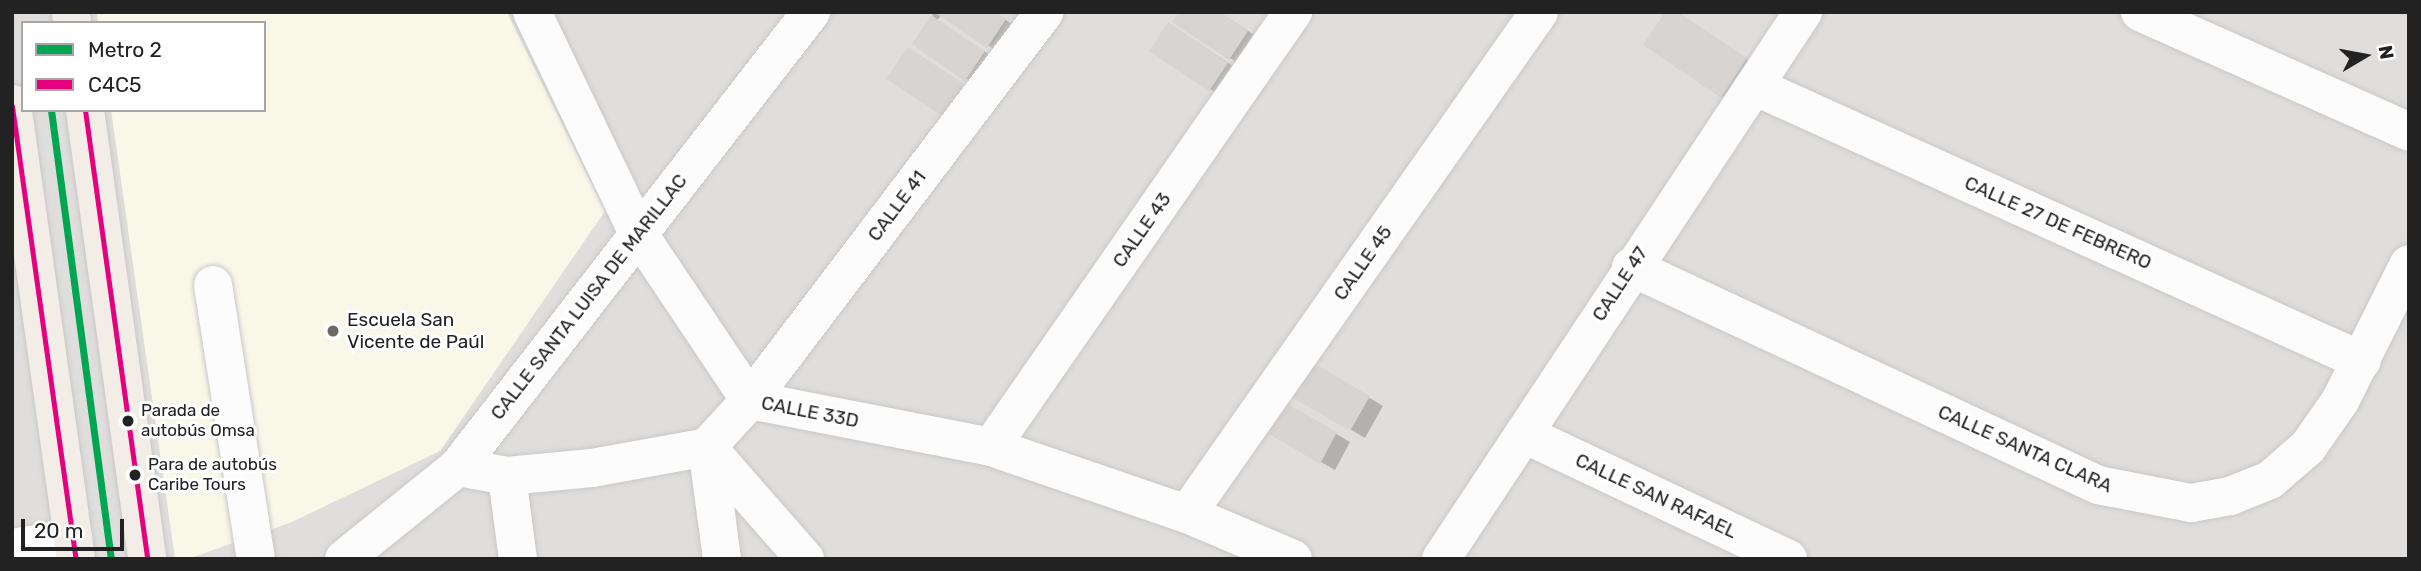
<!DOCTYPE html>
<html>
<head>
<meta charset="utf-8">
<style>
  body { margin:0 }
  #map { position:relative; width:2421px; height:571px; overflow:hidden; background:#f0eeeb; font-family:Rubik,sans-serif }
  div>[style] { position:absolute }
  .residential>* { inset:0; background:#dfdedc }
  .education>* { inset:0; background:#f8f7e8 }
  .shadow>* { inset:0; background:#0003 }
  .building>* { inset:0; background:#d7d4d2 }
  .roads { filter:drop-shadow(0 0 2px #c9c8c7) drop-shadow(0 0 2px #c9c8c7) }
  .minor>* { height:38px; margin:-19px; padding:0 19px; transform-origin:19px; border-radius:19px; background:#fdfcfc }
  .major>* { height:38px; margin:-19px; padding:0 19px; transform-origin:19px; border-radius:19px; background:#f3ede7 }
  .bus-1>* { height:5px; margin:-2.5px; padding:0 2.5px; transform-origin:2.5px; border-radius:2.5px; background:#e5007d }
  .metro-1>* { height:7px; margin:-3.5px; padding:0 3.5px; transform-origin:3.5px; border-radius:3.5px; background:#00a651 }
  .dots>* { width:19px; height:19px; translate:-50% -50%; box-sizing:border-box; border:4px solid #fff; border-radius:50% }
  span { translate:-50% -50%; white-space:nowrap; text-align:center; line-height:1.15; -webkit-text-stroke:6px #fff; paint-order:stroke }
  .bus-label { font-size:17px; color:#222 }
  .left { translate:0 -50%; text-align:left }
  .street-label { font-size:19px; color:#222 }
  .poi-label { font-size:19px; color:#222 }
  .frame { position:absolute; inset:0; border:14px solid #222; pointer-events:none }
  .legend { position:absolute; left:21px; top:21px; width:245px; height:91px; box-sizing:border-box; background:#fff; border:2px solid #a7a7a7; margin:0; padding:9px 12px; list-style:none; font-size:21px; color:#222 }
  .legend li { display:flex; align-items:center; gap:14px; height:35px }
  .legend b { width:35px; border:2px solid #a7a7a7 }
  .north { position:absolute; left:2330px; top:21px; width:70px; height:70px; -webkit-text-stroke:5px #fff; paint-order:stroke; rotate:80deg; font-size:19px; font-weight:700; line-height:28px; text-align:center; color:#222 }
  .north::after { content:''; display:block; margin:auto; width:24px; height:32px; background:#222; clip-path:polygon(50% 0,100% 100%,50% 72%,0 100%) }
  .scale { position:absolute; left:21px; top:519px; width:103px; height:32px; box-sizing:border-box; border:4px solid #222; border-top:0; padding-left:9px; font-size:21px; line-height:24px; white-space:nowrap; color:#222; -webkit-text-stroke:5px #fff; paint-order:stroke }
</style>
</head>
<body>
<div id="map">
  <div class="residential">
    <div style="clip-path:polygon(evenodd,12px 12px,2409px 12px,2409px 559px,12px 559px,12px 12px,23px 23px,264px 23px,264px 110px,23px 110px,23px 23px)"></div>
  </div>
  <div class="education">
    <div style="clip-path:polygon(97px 12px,507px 12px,605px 211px,440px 451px,292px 522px,188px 559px,175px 559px,111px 110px,264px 110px,264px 23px,98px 23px)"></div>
  </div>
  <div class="shadow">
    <div style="clip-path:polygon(928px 12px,994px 12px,1019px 29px,1002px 54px,941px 15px,937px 21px,998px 60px,981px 88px,914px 44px,933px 15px)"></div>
    <div style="clip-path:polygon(1219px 12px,1262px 40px,1244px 67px,1174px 22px)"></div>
    <div style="clip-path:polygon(1684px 17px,1760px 68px,1736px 104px,1722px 96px)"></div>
    <div style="clip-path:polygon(1183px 33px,1242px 72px,1224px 98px,1152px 51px)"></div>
    <div style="clip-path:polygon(1311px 363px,1383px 406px,1365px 438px,1292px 395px)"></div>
    <div style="clip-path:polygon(1285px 404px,1350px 442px,1335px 470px,1269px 433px)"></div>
  </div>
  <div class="building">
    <div style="clip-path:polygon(934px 12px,995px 12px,1006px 19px,987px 48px)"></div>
    <div style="clip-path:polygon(1179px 12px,1220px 12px,1248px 31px,1229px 60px,1172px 22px)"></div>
    <div style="clip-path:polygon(1665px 12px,1678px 12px,1747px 58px,1721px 98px,1643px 45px)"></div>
    <div style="clip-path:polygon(931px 15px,985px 51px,965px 81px,912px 44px)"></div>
    <div style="clip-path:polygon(1168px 22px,1228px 63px,1209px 91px,1149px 51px)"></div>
    <div style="clip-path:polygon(908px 47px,964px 84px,943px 116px,886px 79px)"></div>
    <div style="clip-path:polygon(1310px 361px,1370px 396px,1350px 431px,1290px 396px)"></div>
    <div style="clip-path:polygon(1284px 402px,1337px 432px,1320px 464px,1267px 433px)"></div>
  </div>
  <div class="roads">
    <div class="minor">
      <div style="left:532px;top:12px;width:245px;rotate:64.4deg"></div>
      <div style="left:638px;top:233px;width:201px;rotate:56.2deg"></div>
      <div style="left:750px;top:400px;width:246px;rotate:11deg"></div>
      <div style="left:991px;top:447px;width:207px;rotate:18.9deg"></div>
      <div style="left:1187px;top:514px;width:115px;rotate:23deg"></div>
      <div style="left:2140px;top:12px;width:295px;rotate:24deg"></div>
      <div style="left:1754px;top:86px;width:667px;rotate:24.34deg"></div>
      <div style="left:1631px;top:267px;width:515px;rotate:25.02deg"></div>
      <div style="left:2098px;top:485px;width:95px;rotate:11deg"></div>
      <div style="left:2191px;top:503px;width:40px;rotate:-10deg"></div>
      <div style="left:2230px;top:496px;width:43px;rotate:-21.8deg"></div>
      <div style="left:2270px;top:480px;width:50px;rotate:-41deg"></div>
      <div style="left:2308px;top:447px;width:56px;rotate:-55.2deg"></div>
      <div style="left:2340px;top:401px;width:153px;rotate:-63.3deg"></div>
      <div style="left:213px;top:285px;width:277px;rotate:81.1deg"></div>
      <div style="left:1524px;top:434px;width:292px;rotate:25.3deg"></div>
      <div style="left:991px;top:447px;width:530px;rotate:-55.23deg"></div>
      <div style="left:458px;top:467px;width:50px;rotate:10.4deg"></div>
      <div style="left:507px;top:476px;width:85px;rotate:-5.4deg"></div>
      <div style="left:592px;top:468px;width:117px;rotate:-10.3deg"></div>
      <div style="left:707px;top:447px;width:149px;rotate:48.8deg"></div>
      <div style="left:507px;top:476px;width:84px;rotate:82.5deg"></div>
      <div style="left:1187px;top:514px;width:613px;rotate:-54.96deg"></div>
      <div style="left:12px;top:548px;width:62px;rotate:-9.3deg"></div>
      <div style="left:344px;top:559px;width:146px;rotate:-38.9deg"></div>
      <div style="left:458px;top:467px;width:576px;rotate:-52.19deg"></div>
      <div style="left:722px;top:559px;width:113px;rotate:-97.6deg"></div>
      <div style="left:707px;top:447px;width:64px;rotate:-47.5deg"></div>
      <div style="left:750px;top:400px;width:487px;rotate:-52.8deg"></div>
      <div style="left:1441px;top:559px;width:656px;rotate:-56.5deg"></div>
    </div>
    <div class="major">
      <div style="left:71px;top:12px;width:11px;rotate:85deg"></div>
      <div style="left:12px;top:104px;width:459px;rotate:82deg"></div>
      <div style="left:85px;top:110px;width:453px;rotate:82.1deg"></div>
    </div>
  </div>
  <div class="bus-1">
    <div style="left:12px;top:106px;width:457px;rotate:82deg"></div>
    <div style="left:85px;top:110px;width:453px;rotate:82.1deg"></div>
  </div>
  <div class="metro-1">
    <div style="left:51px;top:110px;width:453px;rotate:82.4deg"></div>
  </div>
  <div class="dots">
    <div style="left:333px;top:331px;background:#6a6968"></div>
    <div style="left:128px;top:421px;background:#222"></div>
    <div style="left:135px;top:475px;background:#222"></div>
  </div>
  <div class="bus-label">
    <span class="left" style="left:141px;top:421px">Parada de<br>autobús Omsa</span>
    <span class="left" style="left:148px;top:475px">Para de autobús<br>Caribe Tours</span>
  </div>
  <div class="street-label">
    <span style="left:897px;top:206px;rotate:-53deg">CALLE 41</span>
    <span style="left:2058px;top:223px;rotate:24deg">CALLE 27 DE FEBRERO</span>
    <span style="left:1142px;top:230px;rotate:-55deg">CALLE 43</span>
    <span style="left:1363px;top:263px;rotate:-55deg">CALLE 45</span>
    <span style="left:1620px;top:284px;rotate:-57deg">CALLE 47</span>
    <span style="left:589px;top:297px;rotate:-52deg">CALLE SANTA LUISA DE MARILLAC</span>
    <span style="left:810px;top:412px;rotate:11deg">CALLE 33D</span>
    <span style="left:2025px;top:449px;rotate:24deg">CALLE SANTA CLARA</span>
    <span style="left:1656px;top:496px;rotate:25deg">CALLE SAN RAFAEL</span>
  </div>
  <div class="poi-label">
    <span class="left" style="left:347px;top:331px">Escuela San<br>Vicente de Paúl</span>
  </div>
  <div class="frame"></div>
  <ul class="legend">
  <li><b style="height:9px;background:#00a651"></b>Metro 2</li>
  <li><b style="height:9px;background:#e5007d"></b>C4C5</li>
  </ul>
  <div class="north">N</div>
  <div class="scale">20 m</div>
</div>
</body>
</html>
